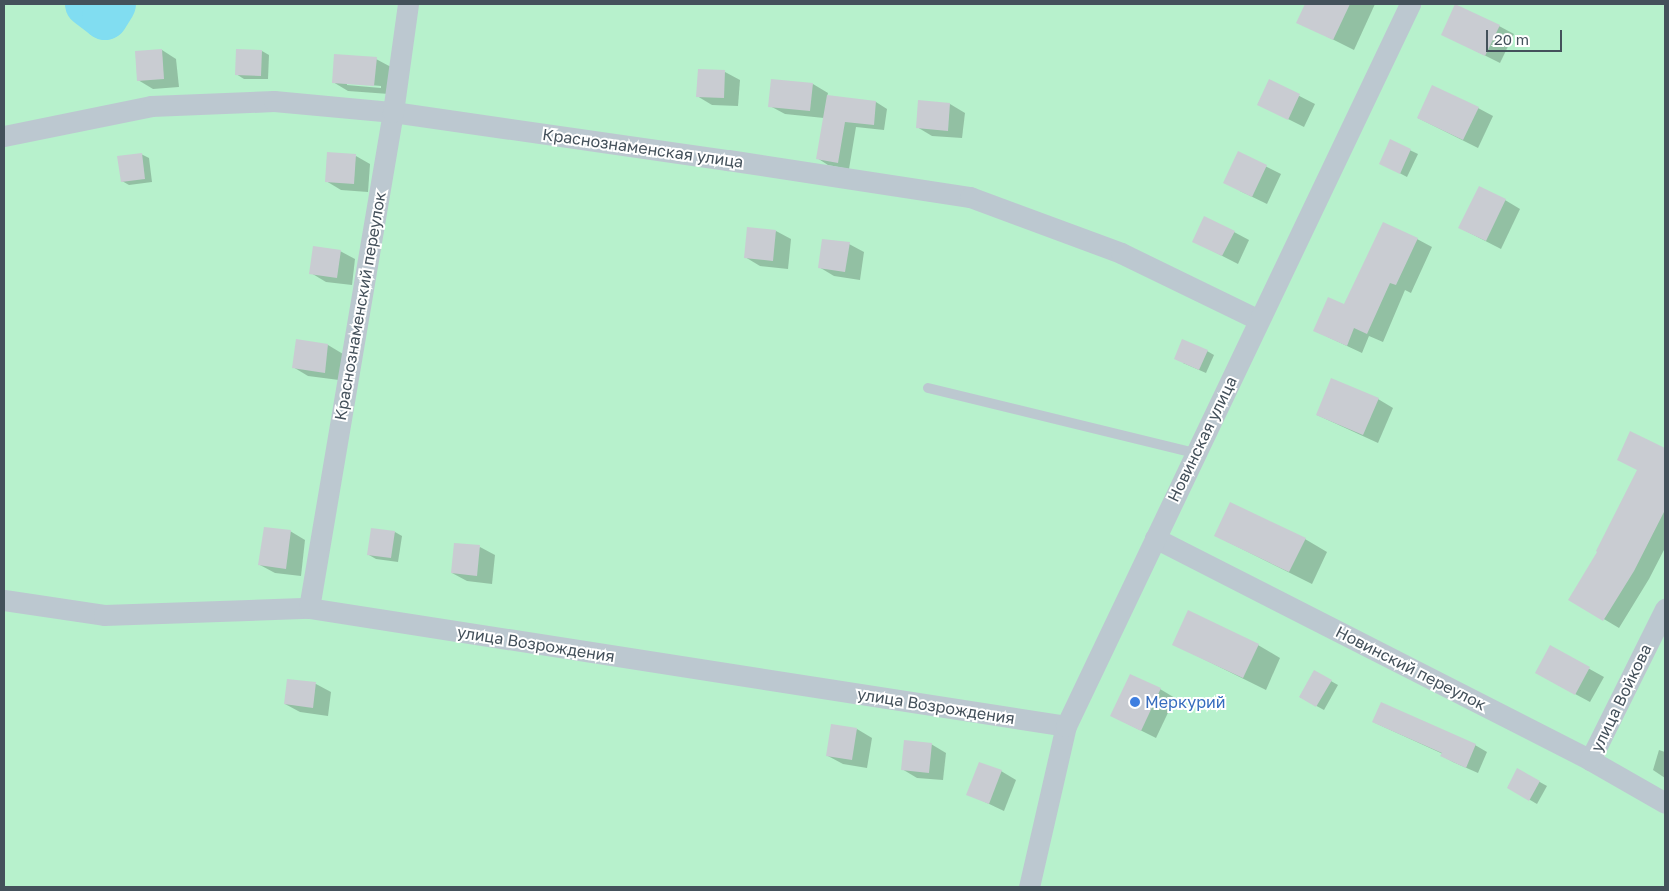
<!DOCTYPE html>
<html>
<head>
<meta charset="utf-8">
<style>
  body { margin:0 }
  #map { position:relative; width:1669px; height:891px; overflow:hidden; background:#f0ecec; font-family:"Golos Text",sans-serif }
  div>[style] { position:absolute }
  .green>* { inset:0; background:#b7f1cc }
  .shadow>* { inset:0; background:#0003 }
  .river>* { height:46px; margin:-23px; padding:0 23px; transform-origin:23px; border-radius:23px; background:#81ddf1 }
  .building>* { inset:0; background:#c9ccd2 }
  .service>* { height:10px; margin:-5px; padding:0 5px; transform-origin:5px; border-radius:5px; background:#bcc8d0 }
  .minor>* { height:21px; margin:-10.5px; padding:0 10.5px; transform-origin:10.5px; border-radius:10.5px; background:#bcc8d0 }
  .dots>* { width:14px; height:14px; translate:-50% -50%; box-sizing:border-box; border:2px solid #fff; border-radius:50% }
  span { translate:-50% -50%; white-space:nowrap; text-align:center; line-height:1.15; -webkit-text-stroke:4px #fff; paint-order:stroke }
  .street-label { font-size:16px; color:#44515b }
  .shop-label { font-size:16px; color:#366cbe }
  .left { translate:0 -50%; text-align:left }
  .frame { position:absolute; inset:0; border:5px solid #44515b; pointer-events:none }
  .scale { position:absolute; left:1486px; top:30px; width:76px; height:22px; box-sizing:border-box; border:2px solid #44515b; border-top:0; padding-left:6px; font-size:15px; line-height:18px; white-space:nowrap; color:#44515b; -webkit-text-stroke:4px #fff; paint-order:stroke }
</style>
</head>
<body>
<div id="map">
  <div class="green">
    <div style="clip-path:polygon(4px 4px,92px 4px,105px 17px,116px 4px,1665px 4px,1665px 887px,4px 887px)"></div>
  </div>
  <div class="shadow">
    <div style="clip-path:polygon(1306px 4px,1375px 4px,1354px 50px,1298px 22px)"></div>
    <div style="clip-path:polygon(1499px 26px,1514px 34px,1500px 63px,1442px 34px)"></div>
    <div style="clip-path:polygon(162px 50px,176px 59px,179px 87px,153px 89px,138px 80px)"></div>
    <div style="clip-path:polygon(262px 51px,269px 55px,268px 79px,244px 79px,236px 74px)"></div>
    <div style="clip-path:polygon(evenodd,376px 59px,391px 67px,389px 94px,348px 91px,333px 82px,376px 59px,347px 83px,381px 86px,381px 88px,347px 85px,347px 83px)"></div>
    <div style="clip-path:polygon(725px 72px,740px 80px,738px 106px,712px 105px,697px 96px)"></div>
    <div style="clip-path:polygon(1270px 81px,1315px 104px,1304px 127px,1258px 104px)"></div>
    <div style="clip-path:polygon(813px 84px,828px 93px,827px 97px,876px 102px,887px 109px,884px 130px,856px 127px,849px 169px,828px 165px,817px 158px,824px 118px,785px 114px,770px 106px)"></div>
    <div style="clip-path:polygon(950px 104px,965px 113px,962px 138px,932px 136px,917px 127px)"></div>
    <div style="clip-path:polygon(1478px 108px,1493px 116px,1478px 148px,1418px 118px)"></div>
    <div style="clip-path:polygon(1391px 141px,1418px 154px,1407px 177px,1388px 167px)"></div>
    <div style="clip-path:polygon(1239px 153px,1281px 174px,1267px 204px,1240px 191px)"></div>
    <div style="clip-path:polygon(141px 154px,149px 158px,152px 182px,129px 185px,122px 181px)"></div>
    <div style="clip-path:polygon(356px 156px,370px 164px,368px 192px,341px 190px,326px 181px)"></div>
    <div style="clip-path:polygon(1505px 200px,1520px 209px,1501px 249px,1460px 228px)"></div>
    <div style="clip-path:polygon(776px 231px,791px 239px,788px 269px,760px 266px,745px 257px)"></div>
    <div style="clip-path:polygon(1234px 232px,1249px 240px,1238px 264px,1193px 241px)"></div>
    <div style="clip-path:polygon(1417px 239px,1432px 247px,1411px 293px,1405px 290px,1383px 342px,1369px 336px,1362px 353px,1315px 331px)"></div>
    <div style="clip-path:polygon(849px 244px,864px 252px,860px 280px,834px 276px,819px 267px)"></div>
    <div style="clip-path:polygon(340px 251px,355px 259px,352px 285px,326px 282px,311px 273px)"></div>
    <div style="clip-path:polygon(297px 341px,328px 345px,343px 354px,339px 380px,308px 376px,293px 367px)"></div>
    <div style="clip-path:polygon(1207px 351px,1214px 355px,1206px 373px,1183px 363px)"></div>
    <div style="clip-path:polygon(1378px 399px,1393px 408px,1378px 443px,1317px 415px)"></div>
    <div style="clip-path:polygon(1631px 433px,1665px 449px,1665px 548px,1649px 579px,1619px 628px,1570px 599px,1599px 551px,1638px 470px)"></div>
    <div style="clip-path:polygon(290px 531px,305px 540px,301px 576px,275px 573px,260px 565px)"></div>
    <div style="clip-path:polygon(395px 532px,402px 536px,398px 562px,376px 559px,369px 555px)"></div>
    <div style="clip-path:polygon(1216px 536px,1305px 539px,1327px 552px,1312px 584px)"></div>
    <div style="clip-path:polygon(480px 547px,495px 555px,492px 584px,467px 581px,452px 573px)"></div>
    <div style="clip-path:polygon(1173px 644px,1258px 645px,1280px 658px,1266px 690px)"></div>
    <div style="clip-path:polygon(1550px 647px,1604px 677px,1590px 702px,1551px 681px)"></div>
    <div style="clip-path:polygon(1315px 672px,1338px 685px,1324px 710px,1300px 697px)"></div>
    <div style="clip-path:polygon(288px 680px,316px 684px,331px 692px,328px 716px,300px 712px,285px 704px)"></div>
    <div style="clip-path:polygon(1160px 689px,1175px 698px,1156px 738px,1112px 716px)"></div>
    <div style="clip-path:polygon(1373px 722px,1475px 745px,1487px 752px,1478px 773px,1453px 762px,1442px 756px,1443px 754px)"></div>
    <div style="clip-path:polygon(857px 729px,872px 738px,867px 768px,843px 764px,828px 756px)"></div>
    <div style="clip-path:polygon(931px 744px,946px 753px,943px 780px,917px 778px,902px 769px)"></div>
    <div style="clip-path:polygon(1659px 750px,1665px 752px,1665px 778px,1653px 770px)"></div>
    <div style="clip-path:polygon(1518px 770px,1547px 786px,1537px 804px,1508px 787px)"></div>
    <div style="clip-path:polygon(1001px 771px,1016px 780px,1004px 811px,968px 794px)"></div>
  </div>
  <div class="river">
    <div style="left:88px;top:4px;width:21px;rotate:37deg"></div>
    <div style="left:105px;top:17px;width:15px;rotate:-58deg"></div>
  </div>
  <div class="building">
    <div style="clip-path:polygon(1305px 4px,1350px 4px,1333px 40px,1296px 23px)"></div>
    <div style="clip-path:polygon(1455px 4px,1500px 25px,1485px 56px,1441px 35px)"></div>
    <div style="clip-path:polygon(162px 49px,164px 79px,137px 81px,135px 51px)"></div>
    <div style="clip-path:polygon(236px 49px,262px 50px,261px 76px,235px 75px)"></div>
    <div style="clip-path:polygon(334px 54px,377px 57px,374px 86px,332px 83px)"></div>
    <div style="clip-path:polygon(698px 69px,725px 70px,724px 98px,696px 97px)"></div>
    <div style="clip-path:polygon(771px 79px,813px 83px,810px 111px,768px 107px)"></div>
    <div style="clip-path:polygon(1269px 79px,1300px 94px,1288px 120px,1257px 105px)"></div>
    <div style="clip-path:polygon(1432px 85px,1479px 107px,1463px 140px,1417px 118px)"></div>
    <div style="clip-path:polygon(827px 95px,876px 101px,874px 125px,845px 122px,838px 163px,816px 159px)"></div>
    <div style="clip-path:polygon(918px 100px,950px 103px,948px 131px,916px 128px)"></div>
    <div style="clip-path:polygon(1390px 139px,1411px 149px,1400px 174px,1379px 164px)"></div>
    <div style="clip-path:polygon(1238px 151px,1267px 165px,1252px 197px,1223px 183px)"></div>
    <div style="clip-path:polygon(327px 152px,356px 154px,354px 184px,325px 182px)"></div>
    <div style="clip-path:polygon(142px 153px,145px 179px,121px 182px,117px 156px)"></div>
    <div style="clip-path:polygon(1479px 186px,1506px 199px,1486px 241px,1458px 228px)"></div>
    <div style="clip-path:polygon(1204px 216px,1235px 231px,1222px 256px,1192px 242px)"></div>
    <div style="clip-path:polygon(1383px 222px,1418px 238px,1396px 285px,1390px 283px,1367px 334px,1354px 328px,1347px 346px,1313px 331px,1328px 297px,1344px 304px)"></div>
    <div style="clip-path:polygon(747px 227px,776px 230px,773px 261px,744px 258px)"></div>
    <div style="clip-path:polygon(822px 239px,850px 242px,845px 272px,818px 268px)"></div>
    <div style="clip-path:polygon(313px 246px,341px 250px,337px 278px,309px 274px)"></div>
    <div style="clip-path:polygon(296px 339px,328px 344px,325px 373px,292px 368px)"></div>
    <div style="clip-path:polygon(1182px 339px,1208px 350px,1199px 370px,1174px 359px)"></div>
    <div style="clip-path:polygon(1331px 378px,1379px 398px,1363px 435px,1316px 415px)"></div>
    <div style="clip-path:polygon(1630px 431px,1665px 448px,1665px 510px,1634px 571px,1603px 621px,1568px 600px,1597px 552px,1596px 551px,1637px 470px,1617px 460px)"></div>
    <div style="clip-path:polygon(1230px 502px,1306px 538px,1289px 572px,1214px 536px)"></div>
    <div style="clip-path:polygon(264px 527px,291px 530px,286px 569px,258px 565px)"></div>
    <div style="clip-path:polygon(371px 528px,395px 531px,391px 558px,367px 555px)"></div>
    <div style="clip-path:polygon(454px 543px,480px 545px,477px 576px,451px 573px)"></div>
    <div style="clip-path:polygon(1188px 610px,1259px 644px,1243px 678px,1172px 645px)"></div>
    <div style="clip-path:polygon(1550px 645px,1590px 667px,1575px 695px,1535px 673px)"></div>
    <div style="clip-path:polygon(1314px 670px,1332px 680px,1316px 707px,1299px 697px)"></div>
    <div style="clip-path:polygon(1130px 674px,1161px 688px,1141px 731px,1110px 716px)"></div>
    <div style="clip-path:polygon(287px 679px,316px 682px,313px 708px,284px 704px)"></div>
    <div style="clip-path:polygon(1381px 702px,1476px 744px,1466px 768px,1440px 756px,1442px 753px,1372px 722px)"></div>
    <div style="clip-path:polygon(831px 724px,857px 728px,852px 760px,826px 756px)"></div>
    <div style="clip-path:polygon(904px 740px,932px 743px,929px 773px,901px 770px)"></div>
    <div style="clip-path:polygon(979px 762px,1002px 770px,989px 804px,966px 795px)"></div>
    <div style="clip-path:polygon(1517px 768px,1540px 781px,1529px 801px,1507px 788px)"></div>
  </div>
  <div class="service">
    <div style="left:928px;top:388px;width:275px;rotate:13.7deg"></div>
  </div>
  <div class="minor">
    <div style="left:4px;top:136px;width:150px;rotate:-11.5deg"></div>
    <div style="left:151px;top:106px;width:123px;rotate:-2.3deg"></div>
    <div style="left:274px;top:101px;width:120px;rotate:5.3deg"></div>
    <div style="left:393px;top:112px;width:338px;rotate:8.2deg"></div>
    <div style="left:728px;top:160px;width:245px;rotate:8.7deg"></div>
    <div style="left:970px;top:197px;width:161px;rotate:20.3deg"></div>
    <div style="left:1121px;top:253px;width:153px;rotate:25.9deg"></div>
    <div style="left:1155px;top:538px;width:488px;rotate:27deg"></div>
    <div style="left:1590px;top:760px;width:86px;rotate:29.8deg"></div>
    <div style="left:4px;top:600px;width:101px;rotate:8.5deg"></div>
    <div style="left:104px;top:615px;width:205px;rotate:-2deg"></div>
    <div style="left:309px;top:608px;width:766px;rotate:8.86deg"></div>
    <div style="left:309px;top:608px;width:503px;rotate:-80.39deg"></div>
    <div style="left:393px;top:112px;width:109px;rotate:-82.1deg"></div>
    <div style="left:1590px;top:760px;width:169px;rotate:-63.6deg"></div>
    <div style="left:1029px;top:887px;width:165px;rotate:-77.1deg"></div>
    <div style="left:1066px;top:726px;width:800px;rotate:-64.52deg"></div>
  </div>
  <div class="dots">
    <div style="left:1135px;top:702px;background:#3f7fe0"></div>
  </div>
  <div class="street-label">
    <span style="left:643px;top:148px;rotate:8deg">Краснознаменская улица</span>
    <span style="left:360px;top:306px;rotate:-80deg">Краснознаменский переулок</span>
    <span style="left:1202px;top:439px;rotate:-64deg">Новинская улица</span>
    <span style="left:536px;top:644px;rotate:9deg">улица Возрождения</span>
    <span style="left:1411px;top:668px;rotate:27deg">Новинский переулок</span>
    <span style="left:1621px;top:698px;rotate:-64deg">улица Войкова</span>
    <span style="left:936px;top:706px;rotate:9deg">улица Возрождения</span>
  </div>
  <div class="shop-label">
    <span class="left" style="left:1145px;top:702px">Меркурий</span>
  </div>
  <div class="frame"></div>
  <div class="scale">20 m</div>
</div>
</body>
</html>
